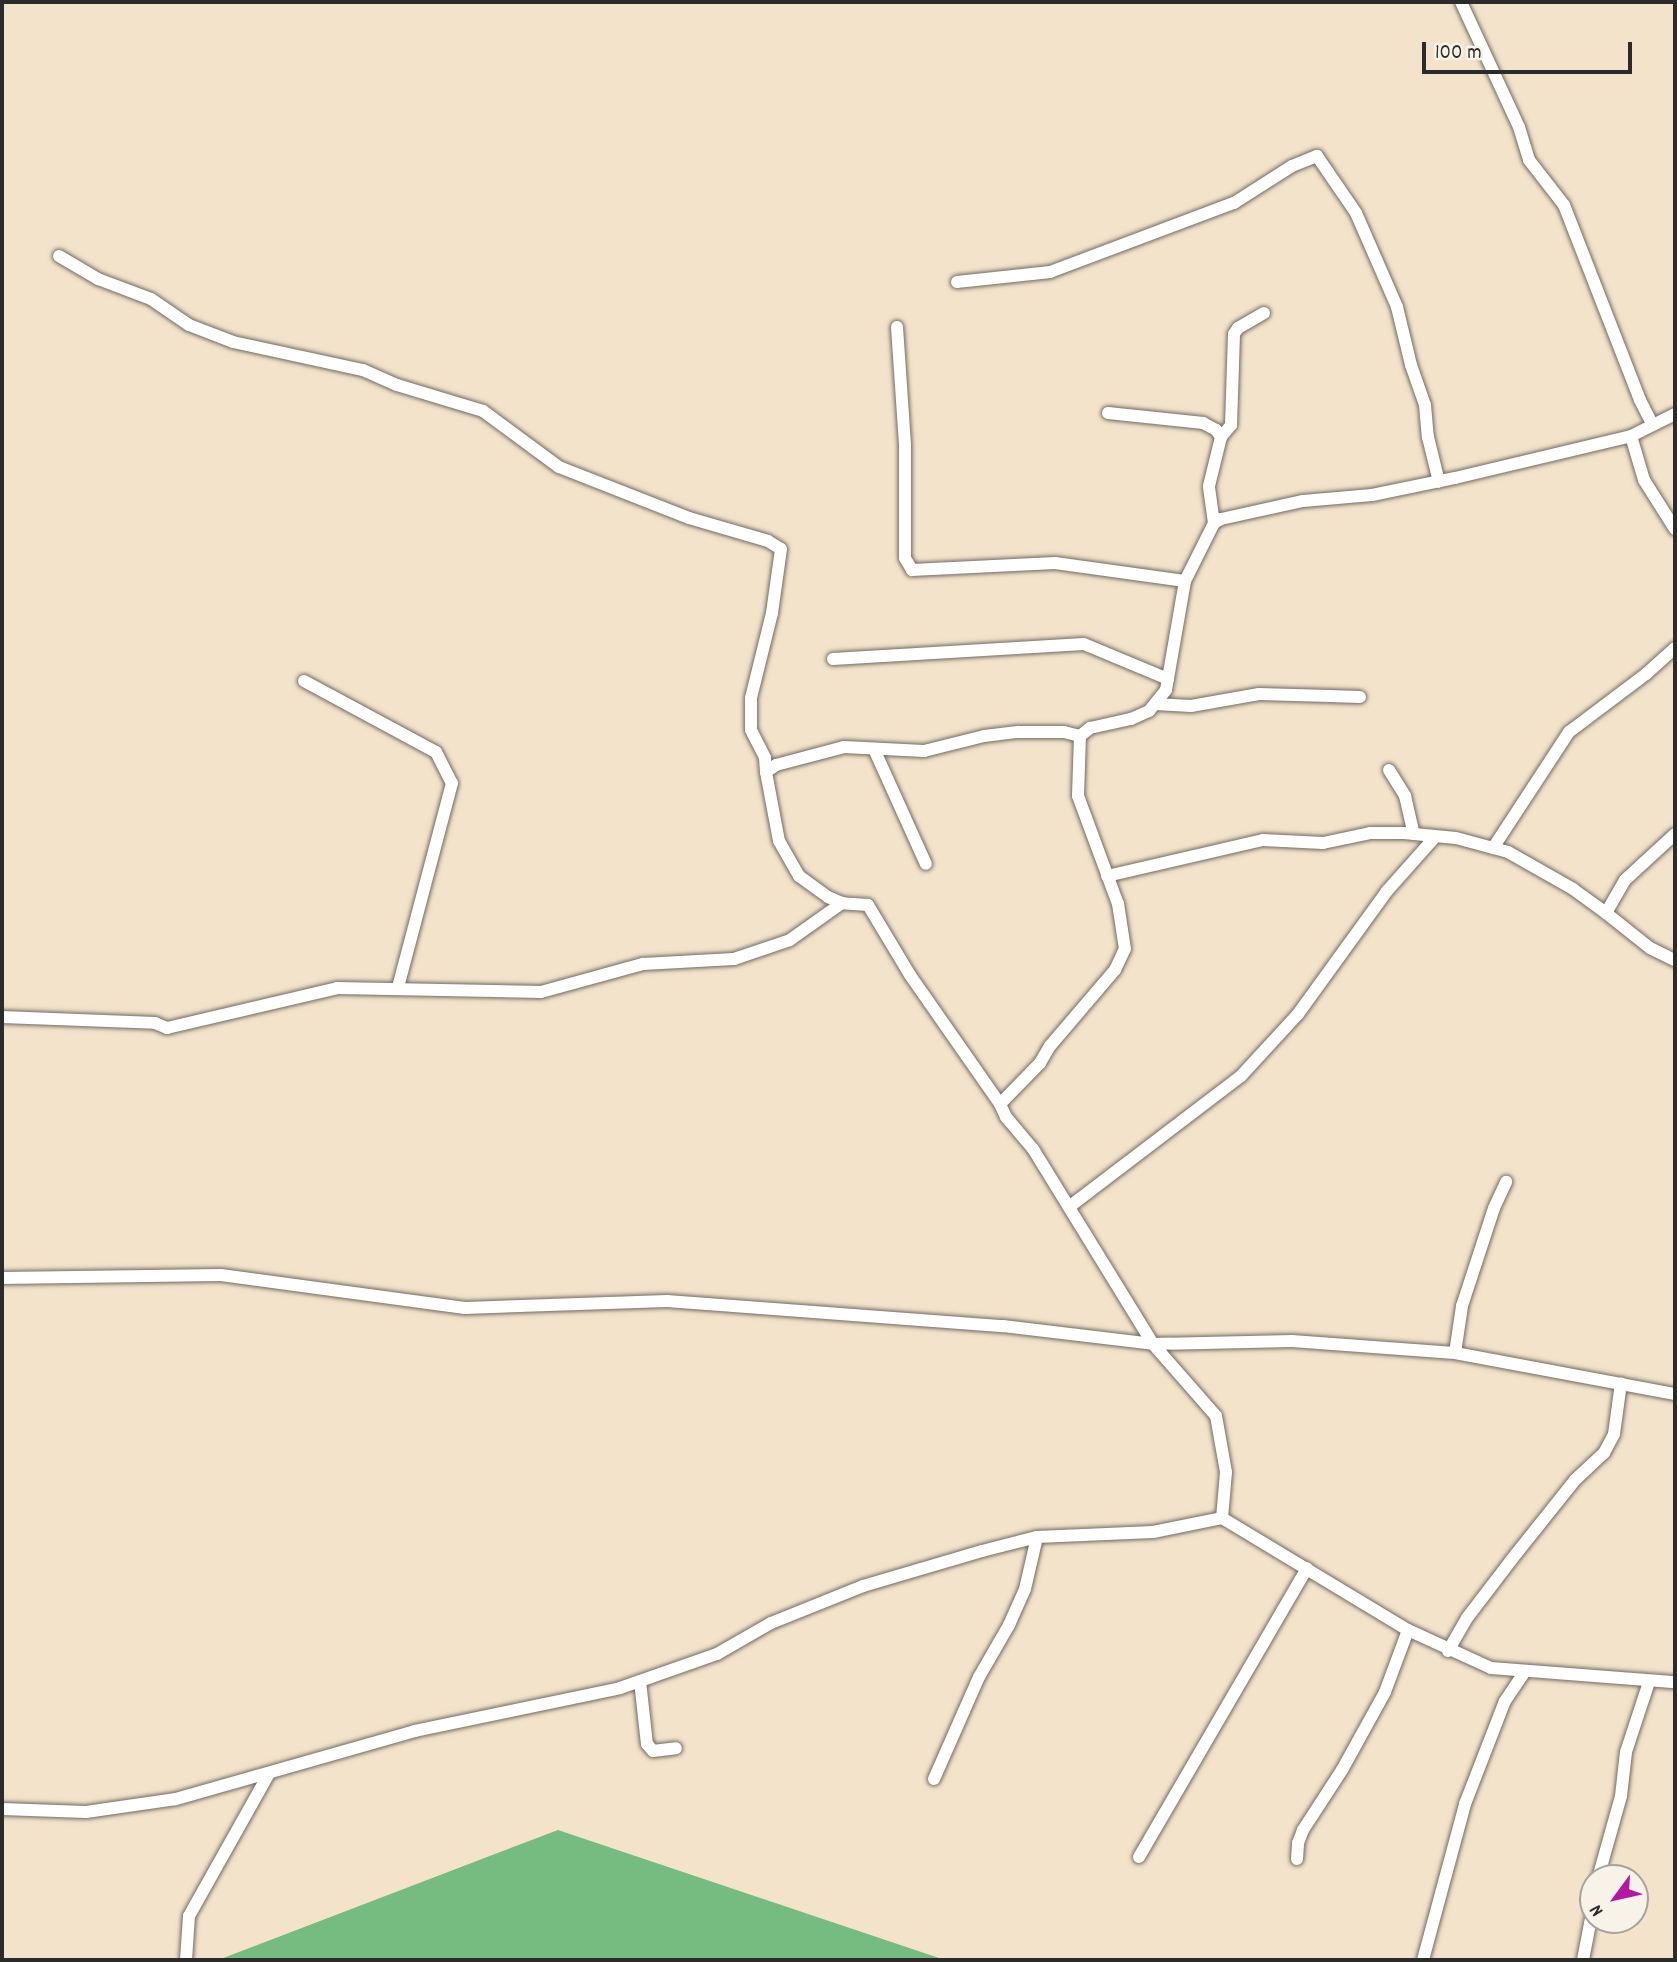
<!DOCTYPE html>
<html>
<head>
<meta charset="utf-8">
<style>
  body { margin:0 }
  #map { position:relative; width:1677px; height:1962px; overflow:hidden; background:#f4e3cb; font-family:Dekko,sans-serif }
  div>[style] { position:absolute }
  .forest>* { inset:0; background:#76bb7f }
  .roads { filter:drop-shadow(0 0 2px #716b63) drop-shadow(0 0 2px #716b63) }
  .minor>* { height:12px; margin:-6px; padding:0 6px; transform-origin:6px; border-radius:6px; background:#fff }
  span { translate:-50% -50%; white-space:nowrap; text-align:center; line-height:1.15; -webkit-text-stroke:5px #f7f3e8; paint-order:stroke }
  .frame { position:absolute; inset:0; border:4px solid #2b2b2b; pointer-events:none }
  .north { position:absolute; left:1579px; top:1864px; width:70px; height:70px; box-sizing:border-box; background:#f7f3e8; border:2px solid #a5a39c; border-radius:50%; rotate:237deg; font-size:19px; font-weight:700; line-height:28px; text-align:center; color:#2b2b2b }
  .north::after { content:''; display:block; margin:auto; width:24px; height:32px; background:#b5179e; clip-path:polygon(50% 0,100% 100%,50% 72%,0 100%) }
  .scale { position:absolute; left:1422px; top:42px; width:210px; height:32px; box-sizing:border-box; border:4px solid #2b2b2b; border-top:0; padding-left:9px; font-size:21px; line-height:24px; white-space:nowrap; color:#2b2b2b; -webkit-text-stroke:5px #f7f3e8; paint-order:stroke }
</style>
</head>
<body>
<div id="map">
  <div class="forest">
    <div style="clip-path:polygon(558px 1830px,945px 1960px,218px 1960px)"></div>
  </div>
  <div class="roads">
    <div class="minor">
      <div style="left:1461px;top:2px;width:138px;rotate:65.1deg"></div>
      <div style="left:1519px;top:127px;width:34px;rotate:73deg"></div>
      <div style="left:1529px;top:160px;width:57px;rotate:52.1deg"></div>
      <div style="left:1564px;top:205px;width:209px;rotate:68.7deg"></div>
      <div style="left:1640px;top:400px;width:28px;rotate:63deg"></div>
      <div style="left:59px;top:256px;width:45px;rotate:30.5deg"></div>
      <div style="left:98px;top:279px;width:57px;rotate:20.7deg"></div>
      <div style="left:151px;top:299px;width:46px;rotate:34.4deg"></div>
      <div style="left:189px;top:325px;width:47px;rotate:21.1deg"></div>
      <div style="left:233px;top:342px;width:133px;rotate:12.2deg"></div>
      <div style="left:363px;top:370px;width:37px;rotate:24deg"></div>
      <div style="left:397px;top:385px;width:90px;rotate:16.8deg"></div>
      <div style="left:483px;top:411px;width:94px;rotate:36.4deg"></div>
      <div style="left:559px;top:467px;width:140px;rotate:21.4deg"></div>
      <div style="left:689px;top:518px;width:82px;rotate:16.2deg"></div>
      <div style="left:768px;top:541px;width:15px;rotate:32deg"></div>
      <div style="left:781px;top:549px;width:65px;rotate:98deg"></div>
      <div style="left:772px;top:613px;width:88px;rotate:103.9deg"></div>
      <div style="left:751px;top:698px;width:32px;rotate:90deg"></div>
      <div style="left:751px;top:730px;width:31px;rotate:63deg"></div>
      <div style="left:765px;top:758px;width:14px;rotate:86deg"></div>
      <div style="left:957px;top:282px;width:94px;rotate:-6.1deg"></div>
      <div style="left:1050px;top:272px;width:197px;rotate:-20.6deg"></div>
      <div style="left:1234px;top:203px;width:69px;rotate:-32.5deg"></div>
      <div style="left:1292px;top:166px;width:27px;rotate:-22deg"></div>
      <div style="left:1317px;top:156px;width:69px;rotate:55.6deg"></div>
      <div style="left:1356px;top:213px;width:103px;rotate:66.4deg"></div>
      <div style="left:1397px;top:307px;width:60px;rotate:76.4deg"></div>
      <div style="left:1411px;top:365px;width:42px;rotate:70.7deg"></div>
      <div style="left:1425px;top:405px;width:32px;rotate:85deg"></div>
      <div style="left:1428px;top:437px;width:46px;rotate:76.3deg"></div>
      <div style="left:897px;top:327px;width:118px;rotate:86.1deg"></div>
      <div style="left:905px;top:445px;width:113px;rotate:90deg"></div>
      <div style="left:905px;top:558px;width:14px;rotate:60deg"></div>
      <div style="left:912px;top:570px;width:143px;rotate:-2.8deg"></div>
      <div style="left:1055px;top:563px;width:131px;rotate:7.9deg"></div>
      <div style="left:1108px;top:413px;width:96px;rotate:6deg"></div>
      <div style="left:1203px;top:423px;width:15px;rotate:28deg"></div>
      <div style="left:1216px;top:430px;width:9px;rotate:54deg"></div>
      <div style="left:1631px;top:436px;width:46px;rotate:73.5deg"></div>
      <div style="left:1644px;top:480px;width:58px;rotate:57.7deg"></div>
      <div style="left:1214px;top:523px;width:37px;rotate:-98deg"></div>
      <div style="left:1209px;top:486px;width:50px;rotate:-76.2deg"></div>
      <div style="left:1221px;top:437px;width:16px;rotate:-50deg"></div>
      <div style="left:1231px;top:425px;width:91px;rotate:-88.1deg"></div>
      <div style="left:1234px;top:334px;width:7px;rotate:-56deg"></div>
      <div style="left:1238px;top:328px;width:30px;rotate:-30deg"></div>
      <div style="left:833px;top:659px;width:251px;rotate:-3.4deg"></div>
      <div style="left:1084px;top:644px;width:91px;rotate:22.6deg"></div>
      <div style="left:304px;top:681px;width:150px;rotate:28.3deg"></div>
      <div style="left:436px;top:752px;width:35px;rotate:63deg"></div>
      <div style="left:452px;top:783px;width:211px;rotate:104.8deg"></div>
      <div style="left:1155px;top:704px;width:36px;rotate:3deg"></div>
      <div style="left:1191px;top:706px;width:69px;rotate:-10deg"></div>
      <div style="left:1259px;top:694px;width:101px;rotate:1.7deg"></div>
      <div style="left:874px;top:749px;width:126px;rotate:65.7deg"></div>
      <div style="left:1389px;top:770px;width:31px;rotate:58deg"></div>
      <div style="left:1405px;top:796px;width:39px;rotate:77deg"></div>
      <div style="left:1493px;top:848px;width:139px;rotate:-56.8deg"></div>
      <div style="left:1569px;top:732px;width:96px;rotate:-37deg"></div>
      <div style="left:1646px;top:674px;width:39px;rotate:-42deg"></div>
      <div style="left:1107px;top:876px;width:160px;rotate:-13deg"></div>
      <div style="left:1263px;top:840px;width:60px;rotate:2.9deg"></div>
      <div style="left:1323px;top:843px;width:48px;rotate:-12deg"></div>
      <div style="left:1370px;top:833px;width:34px"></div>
      <div style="left:1404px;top:833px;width:52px;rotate:5.5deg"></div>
      <div style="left:1456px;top:838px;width:54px;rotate:15.1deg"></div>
      <div style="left:1508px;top:852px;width:75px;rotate:29.6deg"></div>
      <div style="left:1573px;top:889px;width:41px;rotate:36deg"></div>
      <div style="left:1606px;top:913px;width:38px;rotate:-60deg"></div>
      <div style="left:1625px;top:880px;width:68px;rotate:-42.6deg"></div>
      <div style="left:1606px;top:913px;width:56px;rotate:38.5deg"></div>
      <div style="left:1650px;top:948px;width:28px;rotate:26deg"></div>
      <div style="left:2px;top:1017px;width:153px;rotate:2.2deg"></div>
      <div style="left:155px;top:1023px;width:13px;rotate:23deg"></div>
      <div style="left:167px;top:1028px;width:175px;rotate:-13.2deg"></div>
      <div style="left:337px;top:988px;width:204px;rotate:1.1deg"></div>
      <div style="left:541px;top:992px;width:106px;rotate:-15.4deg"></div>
      <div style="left:643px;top:964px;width:91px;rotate:-3.1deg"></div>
      <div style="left:734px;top:959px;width:59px;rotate:-18.7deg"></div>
      <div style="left:790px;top:940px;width:64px;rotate:-35.4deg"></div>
      <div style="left:1000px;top:1104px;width:157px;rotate:-124.9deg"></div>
      <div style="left:910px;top:975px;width:82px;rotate:-121deg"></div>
      <div style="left:868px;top:905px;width:26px;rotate:-176deg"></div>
      <div style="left:842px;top:903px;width:15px;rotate:-157deg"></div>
      <div style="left:828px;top:897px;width:36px;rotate:-144deg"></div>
      <div style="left:799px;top:876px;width:40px;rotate:-119.7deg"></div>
      <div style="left:779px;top:841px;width:70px;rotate:-100.7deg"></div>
      <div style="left:766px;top:772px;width:12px;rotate:-35deg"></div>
      <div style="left:776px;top:765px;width:70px;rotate:-14.8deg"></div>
      <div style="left:844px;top:747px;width:80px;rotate:2.9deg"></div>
      <div style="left:924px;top:751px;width:62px;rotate:-14deg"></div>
      <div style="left:984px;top:736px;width:34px;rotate:-7deg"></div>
      <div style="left:1018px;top:732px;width:46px"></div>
      <div style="left:1064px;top:732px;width:16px;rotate:14deg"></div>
      <div style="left:1069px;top:1207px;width:216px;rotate:-37.3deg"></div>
      <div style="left:1241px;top:1076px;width:84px;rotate:-47.4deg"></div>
      <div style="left:1298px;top:1014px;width:152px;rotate:-54.1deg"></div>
      <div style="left:1387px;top:891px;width:72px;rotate:-48.4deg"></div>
      <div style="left:2px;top:1278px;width:219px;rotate:-0.8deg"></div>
      <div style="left:221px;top:1275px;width:246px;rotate:7.7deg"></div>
      <div style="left:465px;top:1308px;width:202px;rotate:-2deg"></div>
      <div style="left:667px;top:1301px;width:337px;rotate:4.3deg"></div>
      <div style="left:1003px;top:1326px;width:151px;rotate:6.8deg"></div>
      <div style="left:1153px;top:1344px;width:139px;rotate:-1.2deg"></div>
      <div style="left:1292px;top:1341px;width:163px;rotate:4.2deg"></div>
      <div style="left:1455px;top:1353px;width:224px;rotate:10.6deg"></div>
      <div style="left:1455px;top:1353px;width:48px;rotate:-81.5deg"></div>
      <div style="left:1462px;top:1306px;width:103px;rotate:-71.9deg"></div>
      <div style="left:1494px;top:1208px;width:29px;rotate:-65deg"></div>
      <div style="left:1222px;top:1518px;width:46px;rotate:-85deg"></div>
      <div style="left:1226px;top:1472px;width:57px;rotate:-100.1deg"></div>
      <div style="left:1216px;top:1416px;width:96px;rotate:-131.2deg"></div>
      <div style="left:1153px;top:1344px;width:229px;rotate:-121.6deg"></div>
      <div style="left:1033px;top:1149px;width:42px;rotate:-130.2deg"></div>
      <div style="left:1006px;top:1117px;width:14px;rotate:-115deg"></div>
      <div style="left:1000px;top:1104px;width:57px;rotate:-45.7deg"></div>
      <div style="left:1040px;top:1063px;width:20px;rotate:-60deg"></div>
      <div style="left:1050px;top:1046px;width:100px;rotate:-49.5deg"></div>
      <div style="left:1115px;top:970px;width:23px;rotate:-65deg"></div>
      <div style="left:1125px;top:949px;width:46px;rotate:-98.8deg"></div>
      <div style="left:1118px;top:904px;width:115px;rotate:-110.3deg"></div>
      <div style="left:1078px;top:796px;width:60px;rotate:-88.1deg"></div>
      <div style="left:1080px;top:736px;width:13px;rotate:-39deg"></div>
      <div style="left:1090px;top:728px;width:42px;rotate:-12.4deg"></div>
      <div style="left:1131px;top:719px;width:20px;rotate:-24deg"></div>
      <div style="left:1149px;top:711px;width:27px;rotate:-51deg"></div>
      <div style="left:1166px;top:690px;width:111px;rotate:-80.1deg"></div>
      <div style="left:1185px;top:581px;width:65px;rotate:-63.4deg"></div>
      <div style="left:1214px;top:523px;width:8px;rotate:-30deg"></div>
      <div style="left:1221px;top:519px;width:84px;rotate:-12.4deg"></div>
      <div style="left:1303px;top:501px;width:69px;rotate:-5deg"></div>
      <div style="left:1372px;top:495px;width:85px;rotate:-11.6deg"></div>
      <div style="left:1455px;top:478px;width:181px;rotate:-13.4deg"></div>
      <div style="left:1631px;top:436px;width:49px;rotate:-26.6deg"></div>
      <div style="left:1448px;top:1651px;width:38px;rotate:-60deg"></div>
      <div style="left:1467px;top:1618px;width:81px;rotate:-52.6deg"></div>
      <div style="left:1516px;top:1554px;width:95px;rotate:-51.4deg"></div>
      <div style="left:1575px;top:1480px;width:40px;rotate:-43deg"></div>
      <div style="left:1604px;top:1453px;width:21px;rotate:-62deg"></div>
      <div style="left:1614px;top:1434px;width:51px;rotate:-82.2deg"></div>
      <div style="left:640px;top:1681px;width:63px;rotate:83.7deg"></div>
      <div style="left:647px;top:1744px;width:9px;rotate:49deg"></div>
      <div style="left:653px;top:1751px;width:23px;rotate:-7deg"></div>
      <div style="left:934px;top:1779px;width:111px;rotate:-66.2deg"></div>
      <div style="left:979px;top:1677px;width:60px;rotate:-60deg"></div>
      <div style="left:1009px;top:1625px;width:39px;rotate:-66deg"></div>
      <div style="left:1025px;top:1589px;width:53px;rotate:-77deg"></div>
      <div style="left:2px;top:1809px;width:84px;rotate:2deg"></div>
      <div style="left:86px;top:1812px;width:91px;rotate:-8.2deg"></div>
      <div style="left:176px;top:1799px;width:248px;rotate:-15.9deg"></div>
      <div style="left:415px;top:1731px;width:209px;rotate:-11.8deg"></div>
      <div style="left:620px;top:1688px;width:103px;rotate:-19.3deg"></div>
      <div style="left:717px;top:1654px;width:62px;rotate:-29.9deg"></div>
      <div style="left:771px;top:1623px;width:99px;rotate:-21.9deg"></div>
      <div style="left:863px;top:1586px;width:124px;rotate:-16.4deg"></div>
      <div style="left:982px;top:1551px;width:57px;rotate:-14.3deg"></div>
      <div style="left:1037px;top:1537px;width:116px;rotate:-2.5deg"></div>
      <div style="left:1153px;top:1532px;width:70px;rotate:-11.5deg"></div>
      <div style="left:1222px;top:1518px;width:217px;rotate:31.1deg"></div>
      <div style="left:1408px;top:1630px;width:91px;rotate:24.6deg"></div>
      <div style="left:1491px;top:1668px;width:185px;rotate:4.4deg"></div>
      <div style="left:1139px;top:1857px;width:334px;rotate:-59.8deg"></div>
      <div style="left:1297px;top:1859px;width:16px;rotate:-86deg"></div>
      <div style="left:1298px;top:1843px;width:14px;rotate:-69deg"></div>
      <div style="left:1303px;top:1830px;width:72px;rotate:-57deg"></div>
      <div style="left:1342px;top:1770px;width:89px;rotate:-61.1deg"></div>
      <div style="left:1385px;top:1692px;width:66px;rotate:-69.6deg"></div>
      <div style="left:1598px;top:1878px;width:85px;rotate:-74.3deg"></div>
      <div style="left:1621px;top:1796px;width:44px;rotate:-83.5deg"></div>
      <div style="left:1626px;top:1752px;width:74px;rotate:-71.8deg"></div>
      <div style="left:186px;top:1960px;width:44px;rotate:-86.1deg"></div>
      <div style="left:189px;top:1916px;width:162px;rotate:-60.7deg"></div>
      <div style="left:1423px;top:1960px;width:162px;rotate:-74.9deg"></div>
      <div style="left:1465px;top:1804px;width:110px;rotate:-68.8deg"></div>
      <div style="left:1505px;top:1701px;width:34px;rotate:-56deg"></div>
      <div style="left:1583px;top:1960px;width:53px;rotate:-79.1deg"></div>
    </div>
  </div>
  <div class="frame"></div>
  <div class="north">N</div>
  <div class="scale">100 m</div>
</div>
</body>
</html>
